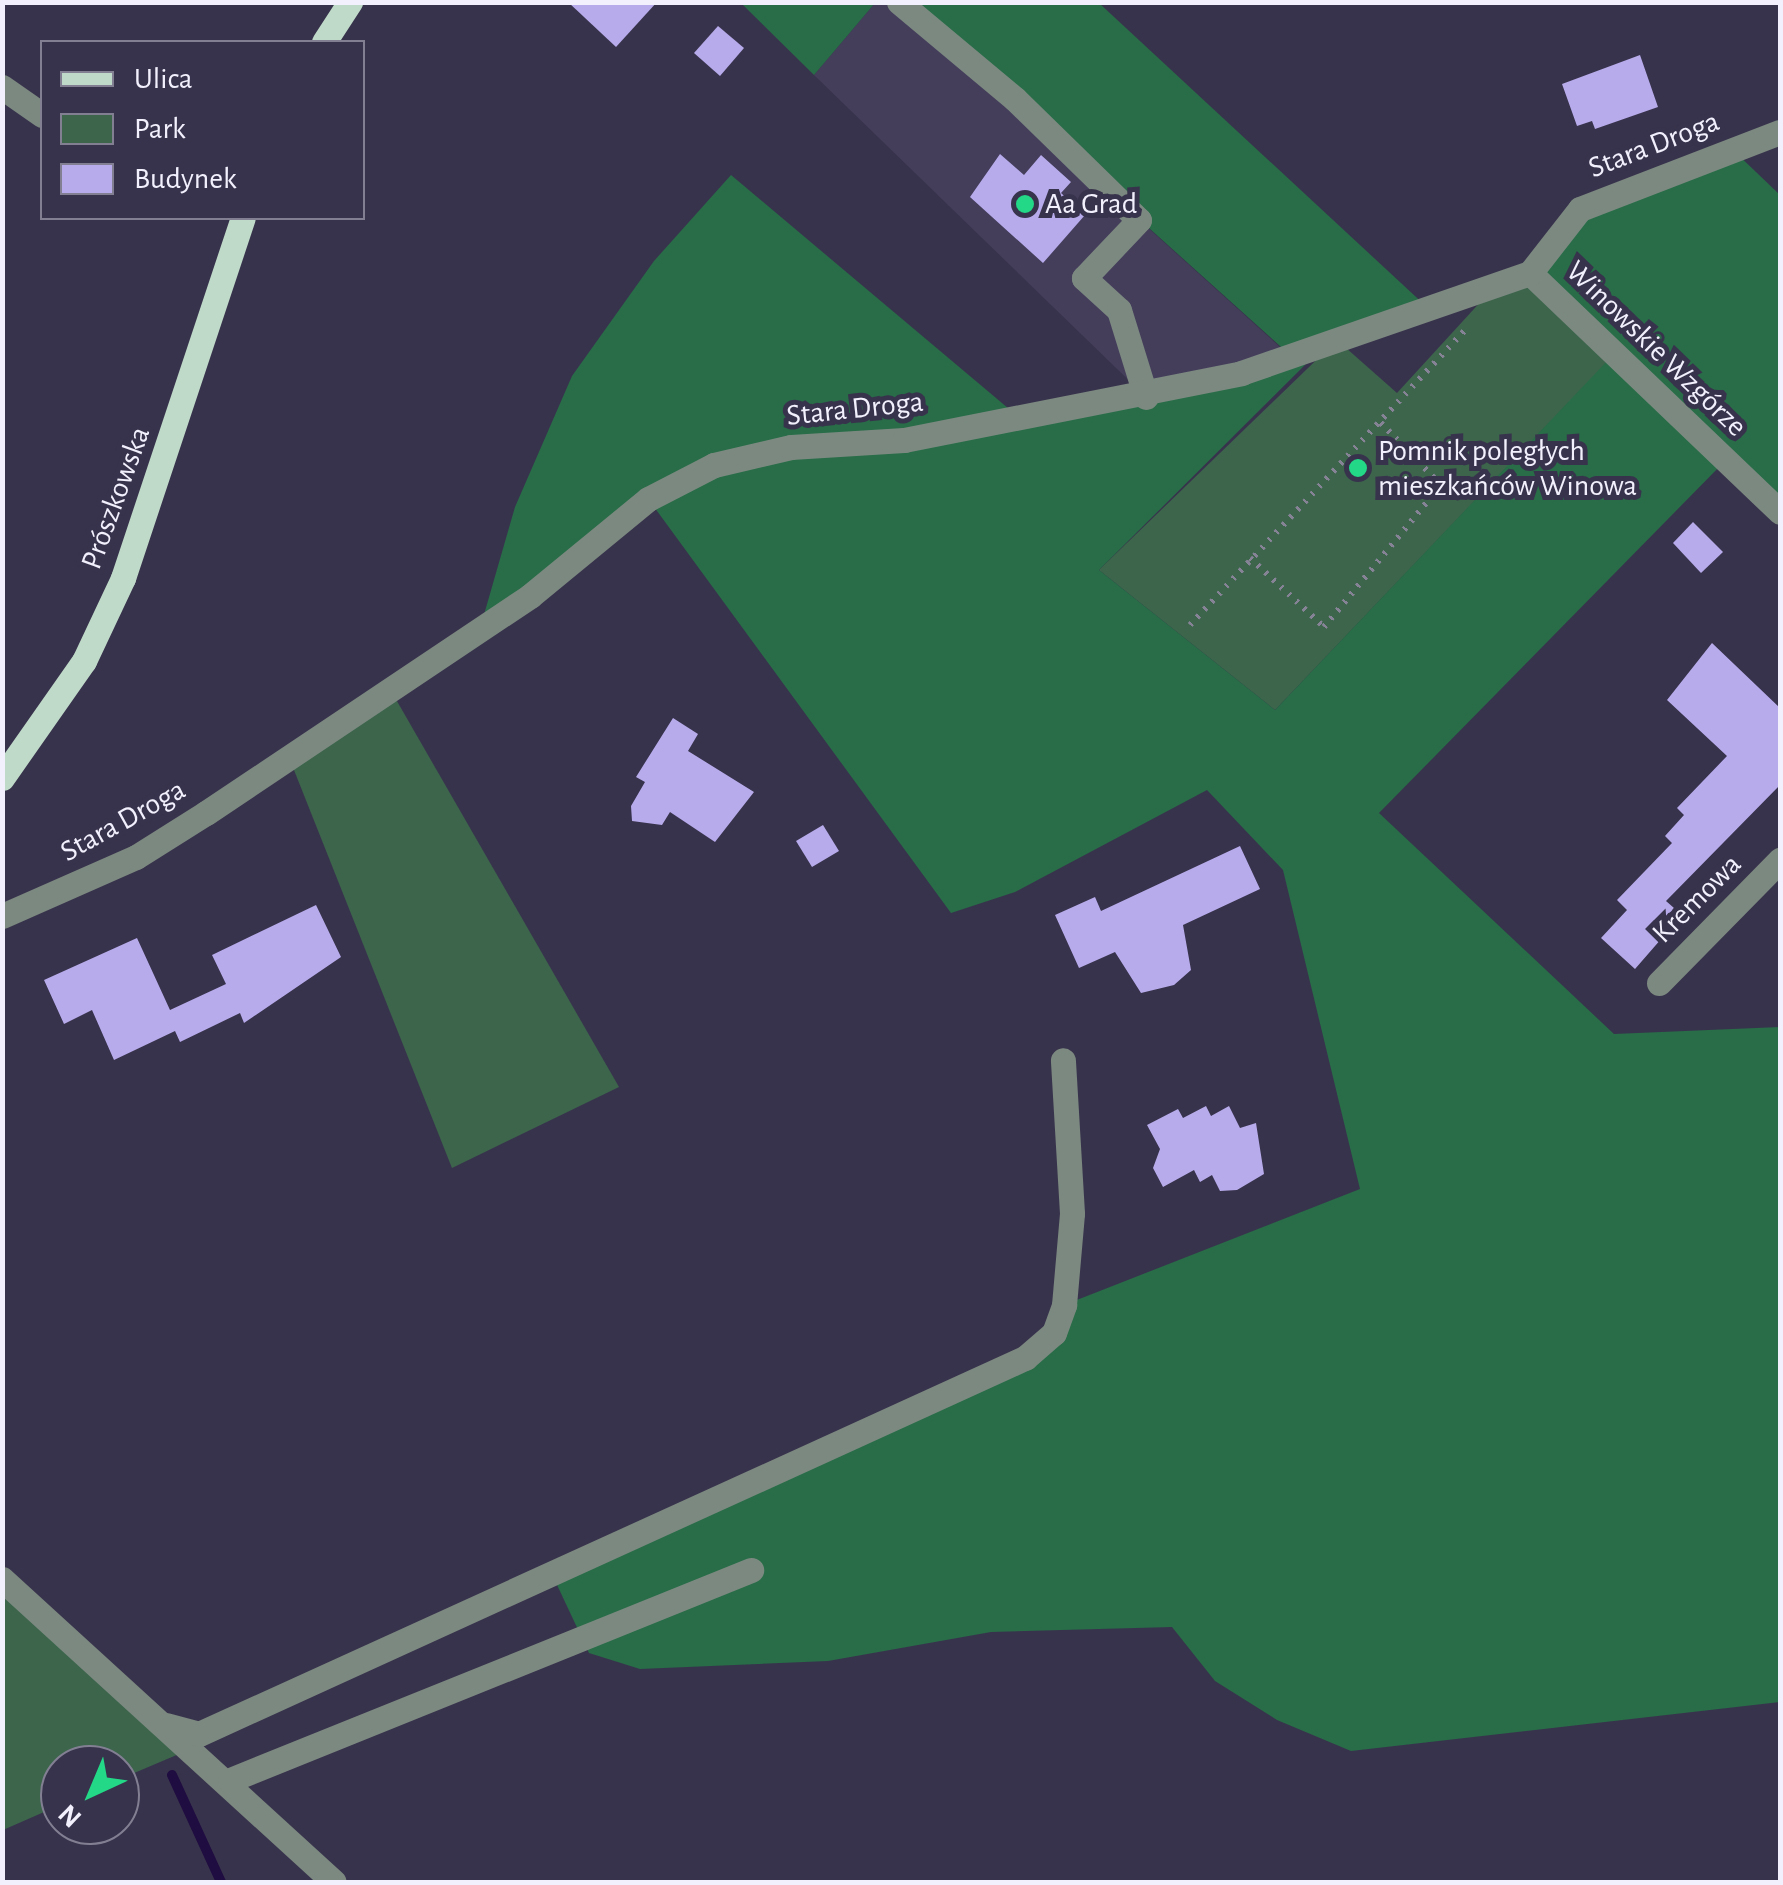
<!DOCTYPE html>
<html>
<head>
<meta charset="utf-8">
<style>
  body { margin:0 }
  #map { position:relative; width:1783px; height:1885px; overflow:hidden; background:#38334c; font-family:"Alegreya Sans",sans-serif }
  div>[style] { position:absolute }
  .built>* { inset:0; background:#443e5b }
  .green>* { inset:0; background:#3c654c }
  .forest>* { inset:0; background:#286d48 }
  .stream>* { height:10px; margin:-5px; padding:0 5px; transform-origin:5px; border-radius:5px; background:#1f0c40 }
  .building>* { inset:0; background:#b8abec }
  .path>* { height:6px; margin-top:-3px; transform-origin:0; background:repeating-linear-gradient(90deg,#878397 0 2.5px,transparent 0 10.5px) }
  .minor>* { height:25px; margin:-12.5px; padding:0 12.5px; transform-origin:12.5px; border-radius:12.5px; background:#7c8980 }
  .major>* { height:25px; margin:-12.5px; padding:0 12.5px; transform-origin:12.5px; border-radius:12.5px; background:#c0dac9 }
  .dots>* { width:28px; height:28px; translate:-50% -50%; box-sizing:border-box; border:5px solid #38334c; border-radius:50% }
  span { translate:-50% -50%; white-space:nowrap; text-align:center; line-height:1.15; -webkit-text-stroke:10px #38334c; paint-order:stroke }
  .street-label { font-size:30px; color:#f2f0fd }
  .poi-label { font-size:30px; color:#f2f0fd }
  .left { translate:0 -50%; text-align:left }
  .frame { position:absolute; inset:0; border:5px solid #f2f0fd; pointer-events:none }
  .legend { position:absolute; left:40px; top:40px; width:325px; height:180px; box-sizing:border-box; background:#38334c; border:2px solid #827f93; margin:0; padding:12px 18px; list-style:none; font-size:30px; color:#f2f0fd }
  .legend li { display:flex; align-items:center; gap:20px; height:50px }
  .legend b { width:50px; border:2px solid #827f93 }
  .north { position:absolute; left:40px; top:1745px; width:100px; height:100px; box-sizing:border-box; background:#38334c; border:2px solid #827f93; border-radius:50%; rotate:224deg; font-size:28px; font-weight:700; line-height:40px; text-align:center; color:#f2f0fd }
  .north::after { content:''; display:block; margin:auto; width:35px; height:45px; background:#23d886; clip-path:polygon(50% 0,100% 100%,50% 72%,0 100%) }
</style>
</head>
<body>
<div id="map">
  <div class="built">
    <div style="clip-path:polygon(875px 3px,899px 3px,1290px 356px,1146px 397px,814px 75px)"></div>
  </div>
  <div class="green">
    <div style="clip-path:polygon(1530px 273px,1613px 356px,1275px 710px,1099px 570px,1337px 340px,1397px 393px,1495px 286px)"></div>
    <div style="clip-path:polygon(390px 689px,619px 1087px,452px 1168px,290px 760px)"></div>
    <div style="clip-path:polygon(2px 1579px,179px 1754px,120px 1779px,120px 1765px,60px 1765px,60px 1805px,3px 1830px)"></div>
  </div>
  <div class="forest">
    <div style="clip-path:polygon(741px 3px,875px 3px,814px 75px)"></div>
    <div style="clip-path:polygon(899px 3px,1099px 3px,1429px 309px,1311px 359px,1099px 570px,1275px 710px,1612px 356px,1530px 273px,1580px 209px,1732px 149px,1780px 195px,1780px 512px,1725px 461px,1379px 813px,1614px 1034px,1780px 1027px,1780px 1702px,1351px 1751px,1277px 1720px,1215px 1681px,1172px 1627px,991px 1632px,828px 1661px,640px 1669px,589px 1653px,550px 1570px,1025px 1358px,1064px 1305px,1360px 1189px,1283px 870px,1207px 790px,1015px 892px,951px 913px,649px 500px,479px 632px,515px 507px,572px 376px,654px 261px,731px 175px,1021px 419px,1290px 355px)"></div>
  </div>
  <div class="stream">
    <div style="left:172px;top:1775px;width:118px;rotate:65.4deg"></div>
  </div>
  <div class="building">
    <div style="clip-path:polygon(568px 2px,657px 2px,616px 47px)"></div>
    <div style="clip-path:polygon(718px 26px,744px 48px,720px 76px,694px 53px)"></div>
    <div style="clip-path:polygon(1640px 55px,1658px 107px,1595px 129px,1592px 121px,1577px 126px,1562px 84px)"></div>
    <div style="clip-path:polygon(1000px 154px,1024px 175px,1041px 155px,1071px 182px,1061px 193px,1085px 215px,1043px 263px,970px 197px)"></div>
    <div style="clip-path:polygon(1693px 522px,1723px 552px,1701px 573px,1673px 543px)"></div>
    <div style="clip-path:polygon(1712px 643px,1780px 708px,1780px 785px,1666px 901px,1682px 915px,1635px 969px,1601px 938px,1627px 910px,1617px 900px,1672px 843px,1665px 836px,1684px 815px,1677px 808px,1727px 756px,1667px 700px)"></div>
    <div style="clip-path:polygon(673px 718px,698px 734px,688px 751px,754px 792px,715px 842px,670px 812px,662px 825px,632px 821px,631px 806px,645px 782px,636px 777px)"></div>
    <div style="clip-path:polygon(823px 825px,839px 851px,812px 867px,796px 841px)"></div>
    <div style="clip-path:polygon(1240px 846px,1260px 889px,1183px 925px,1191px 970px,1174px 985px,1141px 993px,1115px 952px,1079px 968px,1055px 915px,1095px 897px,1101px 911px)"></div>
    <div style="clip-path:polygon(316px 905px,341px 957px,244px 1023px,240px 1013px,180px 1042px,175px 1031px,114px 1060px,92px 1010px,64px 1024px,44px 980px,137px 938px,170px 1010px,226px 984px,212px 955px)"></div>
    <div style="clip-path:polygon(1206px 1106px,1211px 1116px,1229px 1106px,1240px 1128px,1256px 1123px,1264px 1174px,1237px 1190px,1220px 1191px,1212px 1175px,1200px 1182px,1194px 1170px,1163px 1187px,1153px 1168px,1160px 1149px,1147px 1125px,1178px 1109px,1183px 1118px)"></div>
  </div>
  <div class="path">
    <div style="left:1250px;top:558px;width:101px;rotate:43deg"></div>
    <div style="left:1324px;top:627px;width:184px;rotate:-50.5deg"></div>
    <div style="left:1441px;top:485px;width:91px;rotate:-134.1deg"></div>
    <div style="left:1190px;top:625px;width:408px;rotate:-47deg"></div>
  </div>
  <div class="minor">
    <div style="left:899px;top:2px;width:151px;rotate:39.9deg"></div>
    <div style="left:1015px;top:99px;width:173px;rotate:44.3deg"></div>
    <div style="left:1139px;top:220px;width:80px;rotate:133.5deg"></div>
    <div style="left:1084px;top:278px;width:47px;rotate:42.4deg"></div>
    <div style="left:1119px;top:310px;width:91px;rotate:72.8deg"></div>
    <div style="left:2px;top:87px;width:49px;rotate:35deg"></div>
    <div style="left:1530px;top:273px;width:346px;rotate:43.7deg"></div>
    <div style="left:2px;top:916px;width:146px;rotate:-23.8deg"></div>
    <div style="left:136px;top:857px;width:83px;rotate:-32.2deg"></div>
    <div style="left:206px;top:813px;width:390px;rotate:-33.8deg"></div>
    <div style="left:530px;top:596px;width:153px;rotate:-39.4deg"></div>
    <div style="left:648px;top:499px;width:74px;rotate:-27.3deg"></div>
    <div style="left:714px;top:465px;width:79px;rotate:-13.2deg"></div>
    <div style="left:791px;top:447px;width:113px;rotate:-3.5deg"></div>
    <div style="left:904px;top:440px;width:344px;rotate:-11.2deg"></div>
    <div style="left:1241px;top:373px;width:306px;rotate:-19.1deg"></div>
    <div style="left:1530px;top:273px;width:81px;rotate:-52deg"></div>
    <div style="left:1580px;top:209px;width:214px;rotate:-21.1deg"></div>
    <div style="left:1659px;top:983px;width:173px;rotate:-45.5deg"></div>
    <div style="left:2px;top:1579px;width:449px;rotate:42.4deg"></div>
    <div style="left:166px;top:1725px;width:34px;rotate:15deg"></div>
    <div style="left:199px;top:1734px;width:908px;rotate:-24.48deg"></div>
    <div style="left:1025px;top:1358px;width:38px;rotate:-41deg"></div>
    <div style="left:1054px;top:1333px;width:30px;rotate:-70deg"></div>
    <div style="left:1064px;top:1305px;width:92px;rotate:-85deg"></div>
    <div style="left:1072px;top:1213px;width:153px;rotate:-93.4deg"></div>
    <div style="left:230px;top:1780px;width:562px;rotate:-21.95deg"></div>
  </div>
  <div class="major">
    <div style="left:324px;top:42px;width:48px;rotate:-57deg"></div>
    <div style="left:2px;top:778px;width:143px;rotate:-55deg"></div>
    <div style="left:84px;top:661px;width:92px;rotate:-64.8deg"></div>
    <div style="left:123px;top:578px;width:379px;rotate:-71.6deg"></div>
  </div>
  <div class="dots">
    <div style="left:1025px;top:204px;background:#23d886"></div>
    <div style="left:1358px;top:468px;background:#23d886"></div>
  </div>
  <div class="street-label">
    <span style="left:1654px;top:145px;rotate:-21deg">Stara Droga</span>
    <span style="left:1656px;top:349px;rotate:44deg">Winowskie Wzgórze</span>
    <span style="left:855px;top:409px;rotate:-6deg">Stara Droga</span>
    <span style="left:116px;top:498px;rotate:-70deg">Prószkowska</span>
    <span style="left:123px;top:821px;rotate:-29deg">Stara Droga</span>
    <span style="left:1697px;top:899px;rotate:-45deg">Kremowa</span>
  </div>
  <div class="poi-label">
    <span class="left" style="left:1045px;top:204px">Aa Grad</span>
    <span class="left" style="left:1378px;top:468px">Pomnik poległych<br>mieszkańców Winowa</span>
  </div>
  <div class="frame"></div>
  <ul class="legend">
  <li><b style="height:12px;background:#c0dac9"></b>Ulica</li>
  <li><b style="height:28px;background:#3c654c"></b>Park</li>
  <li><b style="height:28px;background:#b8abec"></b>Budynek</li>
  </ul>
  <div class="north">N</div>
</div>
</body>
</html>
